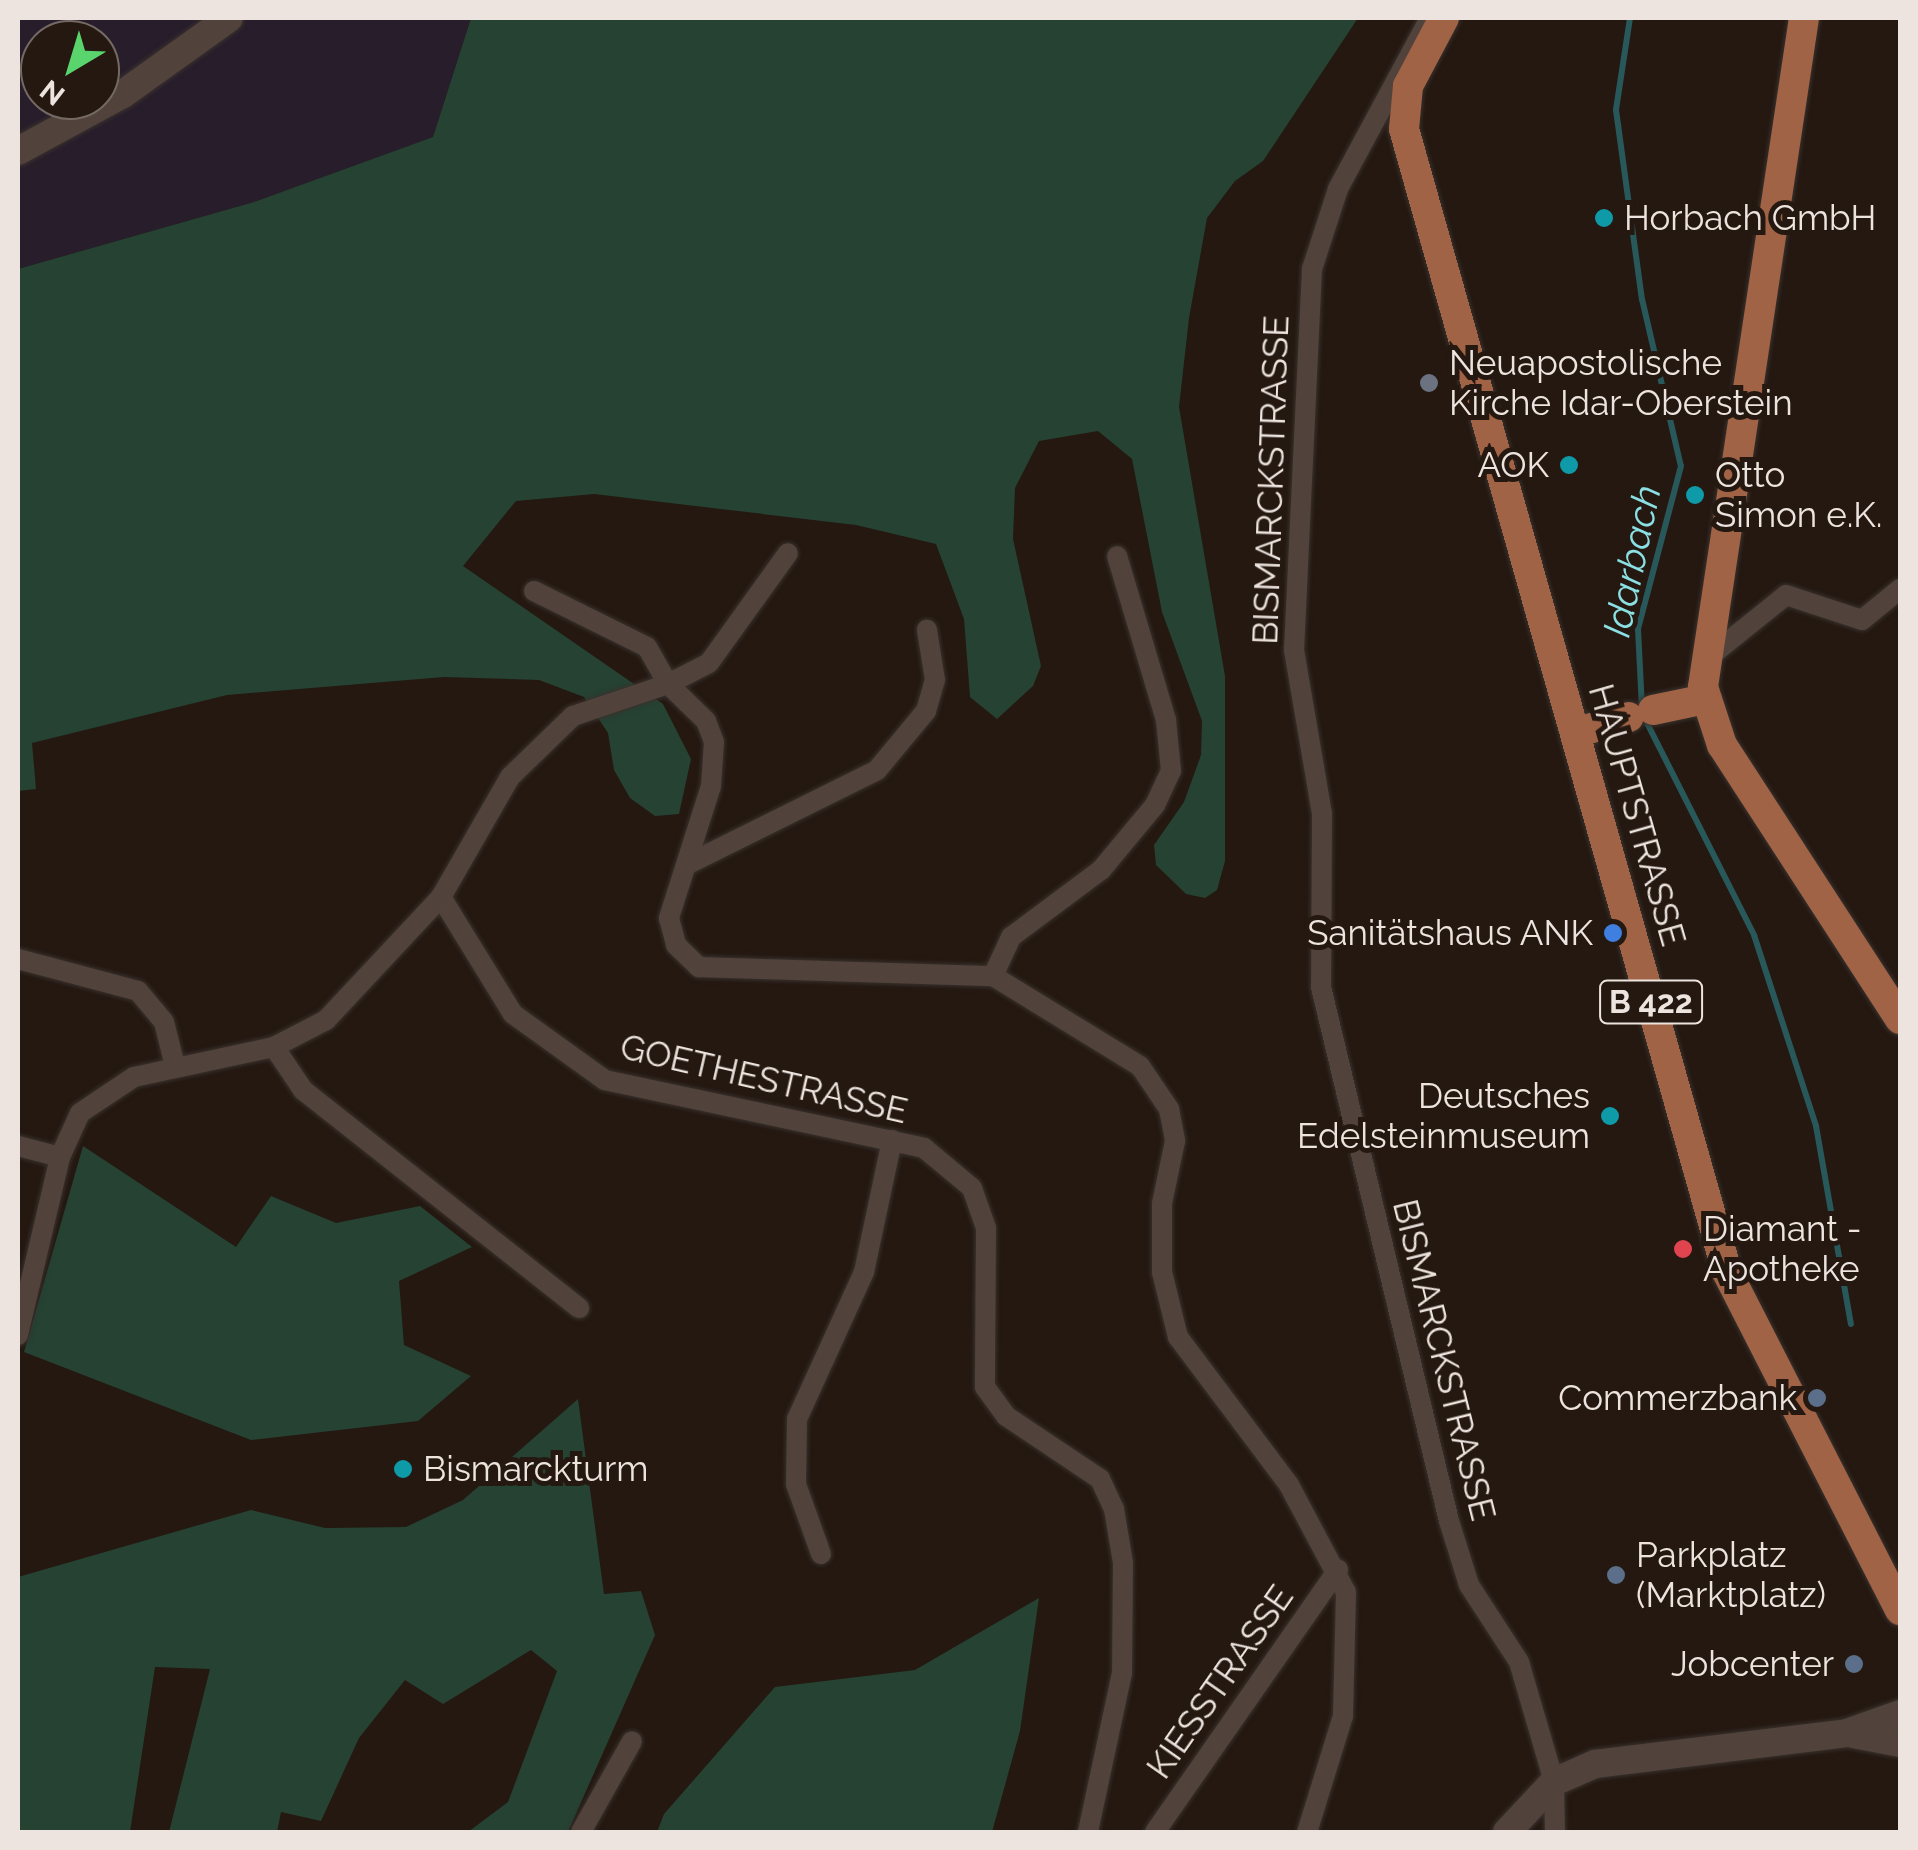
<!DOCTYPE html>
<html>
<head>
<meta charset="utf-8">
<style>
  body { margin:0 }
  #map { position:relative; width:1918px; height:1850px; overflow:hidden; background:#241811; font-family:Raleway,sans-serif }
  div>[style] { position:absolute }
  .commercial>* { inset:0; background:#281d2b }
  .green>* { inset:0; background:#254233 }
  .stream>* { height:6px; margin:-3px; padding:0 3px; transform-origin:3px; border-radius:3px; background:#28585a }
  .roads { filter:drop-shadow(0 0 2px #39312d) drop-shadow(0 0 2px #39312d) }
  .street>* { height:20px; margin:-10px; padding:0 10px; transform-origin:10px; border-radius:10px; background:#51433b }
  .secondary>* { height:28px; margin:-14px; padding:0 14px; transform-origin:14px; border-radius:14px; background:#51433b }
  .primary>* { height:30px; margin:-15px; padding:0 15px; transform-origin:15px; border-radius:15px; background:#a16345 }
  .dots>* { width:28px; height:28px; translate:-50% -50%; box-sizing:border-box; border:5px solid #241811; border-radius:50% }
  span { translate:-50% -50%; white-space:nowrap; text-align:center; line-height:1.15; -webkit-text-stroke:10px #241811; paint-order:stroke }
  .shield-label span { padding:2px 8px; background:#241811; border:2px solid; border-radius:8px; -webkit-text-stroke-width:0 }
  .shield-label { font-size:32px; color:#ede4df; font-weight:700 }
  .poi-label { font-size:35px; color:#ede4df }
  .left { translate:0 -50%; text-align:left }
  .right { translate:-100% -50%; text-align:right }
  .street-label { font-size:35px; color:#ede4df }
  .water-label { font-size:38px; color:#8be0e3; font-style:italic }
  .frame { position:absolute; inset:0; border:20px solid #ede4df; pointer-events:none }
  .north { position:absolute; left:20px; top:20px; width:100px; height:100px; box-sizing:border-box; background:#241811; border:2px solid #746a63; border-radius:50%; rotate:218deg; font-size:28px; font-weight:700; line-height:40px; text-align:center; color:#ede4df }
  .north::after { content:''; display:block; margin:auto; width:35px; height:45px; background:#5ad56e; clip-path:polygon(50% 0,100% 100%,50% 72%,0 100%) }
</style>
</head>
<body>
<div id="map">
  <div class="commercial">
    <div style="clip-path:polygon(evenodd,18px 18px,471px 18px,433px 137px,254px 202px,18px 269px,18px 18px,40px 40px,100px 40px,100px 100px,40px 100px,40px 40px)"></div>
  </div>
  <div class="green">
    <div style="clip-path:polygon(471px 18px,1358px 18px,1263px 161px,1235px 181px,1207px 218px,1189px 318px,1179px 407px,1225px 676px,1225px 861px,1217px 890px,1205px 898px,1186px 894px,1156px 865px,1154px 845px,1184px 802px,1201px 755px,1202px 721px,1162px 612px,1132px 459px,1098px 431px,1039px 441px,1015px 488px,1013px 539px,1041px 666px,1033px 686px,997px 719px,970px 697px,964px 619px,936px 544px,856px 525px,594px 494px,516px 501px,463px 566px,663px 704px,691px 759px,679px 814px,655px 816px,630px 798px,614px 770px,608px 733px,584px 697px,539px 680px,444px 677px,227px 695px,32px 743px,36px 789px,18px 791px,18px 269px,254px 202px,433px 137px)"></div>
    <div style="clip-path:polygon(83px 1146px,236px 1247px,271px 1196px,336px 1223px,420px 1206px,472px 1247px,399px 1281px,404px 1345px,471px 1376px,418px 1421px,251px 1440px,24px 1352px)"></div>
    <div style="clip-path:polygon(578px 1399px,604px 1594px,641px 1591px,655px 1635px,568px 1832px,468px 1832px,508px 1802px,557px 1671px,531px 1650px,443px 1704px,405px 1680px,359px 1738px,321px 1821px,281px 1812px,277px 1832px,169px 1832px,210px 1669px,155px 1667px,130px 1832px,18px 1832px,18px 1577px,251px 1510px,325px 1528px,406px 1527px,463px 1500px)"></div>
    <div style="clip-path:polygon(1039px 1598px,1020px 1731px,992px 1832px,657px 1832px,664px 1814px,775px 1687px,915px 1670px)"></div>
  </div>
  <div class="stream">
    <div style="left:1630px;top:18px;width:93px;rotate:98.7deg"></div>
    <div style="left:1616px;top:110px;width:191px;rotate:82.2deg"></div>
    <div style="left:1642px;top:299px;width:171px;rotate:76.9deg"></div>
    <div style="left:1681px;top:466px;width:169px;rotate:104.8deg"></div>
    <div style="left:1638px;top:629px;width:78px;rotate:87.1deg"></div>
    <div style="left:1645px;top:719px;width:242px;rotate:63.2deg"></div>
    <div style="left:1754px;top:935px;width:201px;rotate:72deg"></div>
    <div style="left:1816px;top:1126px;width:201px;rotate:80deg"></div>
  </div>
  <div class="roads">
    <div class="street">
      <div style="left:1430px;top:18px;width:194px;rotate:118.3deg"></div>
      <div style="left:1338px;top:189px;width:84px;rotate:108deg"></div>
      <div style="left:1312px;top:269px;width:381px;rotate:92.7deg"></div>
      <div style="left:1294px;top:650px;width:165px;rotate:80.3deg"></div>
      <div style="left:1322px;top:813px;width:174px;rotate:90.3deg"></div>
      <div style="left:1321px;top:987px;width:549px;rotate:76.52deg"></div>
      <div style="left:1449px;top:1521px;width:67px;rotate:72.6deg"></div>
      <div style="left:1469px;top:1585px;width:92px;rotate:57deg"></div>
      <div style="left:1519px;top:1662px;width:125px;rotate:73.7deg"></div>
      <div style="left:1554px;top:1782px;width:50px;rotate:88.9deg"></div>
      <div style="left:534px;top:591px;width:126px;rotate:26.4deg"></div>
      <div style="left:647px;top:647px;width:43px;rotate:60.4deg"></div>
      <div style="left:668px;top:684px;width:46px;rotate:-27.1deg"></div>
      <div style="left:709px;top:663px;width:135px;rotate:-54.3deg"></div>
      <div style="left:1704px;top:661px;width:105px;rotate:-38.8deg"></div>
      <div style="left:1786px;top:595px;width:80px;rotate:18.2deg"></div>
      <div style="left:1862px;top:620px;width:49px;rotate:-39.2deg"></div>
      <div style="left:688px;top:864px;width:211px;rotate:-26.4deg"></div>
      <div style="left:877px;top:770px;width:77px;rotate:-50.3deg"></div>
      <div style="left:926px;top:711px;width:32px;rotate:-74deg"></div>
      <div style="left:935px;top:680px;width:51px;rotate:-99.1deg"></div>
      <div style="left:441px;top:897px;width:137px;rotate:58.4deg"></div>
      <div style="left:513px;top:1014px;width:113px;rotate:35.7deg"></div>
      <div style="left:605px;top:1080px;width:326px;rotate:12deg"></div>
      <div style="left:924px;top:1148px;width:62px;rotate:39.8deg"></div>
      <div style="left:972px;top:1188px;width:42px;rotate:70.7deg"></div>
      <div style="left:986px;top:1228px;width:159px;rotate:90.4deg"></div>
      <div style="left:985px;top:1387px;width:36px;rotate:54deg"></div>
      <div style="left:1006px;top:1416px;width:113px;rotate:33.8deg"></div>
      <div style="left:1100px;top:1479px;width:33px;rotate:65deg"></div>
      <div style="left:1114px;top:1509px;width:55px;rotate:80.5deg"></div>
      <div style="left:1123px;top:1563px;width:110px;rotate:90.5deg"></div>
      <div style="left:1122px;top:1673px;width:163px;rotate:102.1deg"></div>
      <div style="left:18px;top:959px;width:124px;rotate:14.9deg"></div>
      <div style="left:138px;top:991px;width:40px;rotate:50deg"></div>
      <div style="left:164px;top:1022px;width:45px;rotate:76deg"></div>
      <div style="left:993px;top:976px;width:172px;rotate:31.5deg"></div>
      <div style="left:1140px;top:1066px;width:52px;rotate:56deg"></div>
      <div style="left:1169px;top:1109px;width:33px;rotate:79deg"></div>
      <div style="left:1175px;top:1141px;width:63px;rotate:101.8deg"></div>
      <div style="left:1162px;top:1203px;width:69px;rotate:90deg"></div>
      <div style="left:1162px;top:1272px;width:67px;rotate:76.2deg"></div>
      <div style="left:1178px;top:1337px;width:185px;rotate:53.1deg"></div>
      <div style="left:1289px;top:1485px;width:121px;rotate:62deg"></div>
      <div style="left:1346px;top:1592px;width:124px;rotate:91.4deg"></div>
      <div style="left:1343px;top:1716px;width:121px;rotate:107.2deg"></div>
      <div style="left:993px;top:976px;width:43px;rotate:-65.2deg"></div>
      <div style="left:1011px;top:937px;width:112px;rotate:-36.7deg"></div>
      <div style="left:1101px;top:870px;width:85px;rotate:-50.3deg"></div>
      <div style="left:1155px;top:805px;width:38px;rotate:-65deg"></div>
      <div style="left:1171px;top:771px;width:51px;rotate:-95.6deg"></div>
      <div style="left:1166px;top:720px;width:171px;rotate:-106.6deg"></div>
      <div style="left:274px;top:1047px;width:52px;rotate:56deg"></div>
      <div style="left:303px;top:1090px;width:352px;rotate:38.3deg"></div>
      <div style="left:18px;top:1146px;width:43px;rotate:14.7deg"></div>
      <div style="left:18px;top:1335px;width:183px;rotate:-76.7deg"></div>
      <div style="left:60px;top:1157px;width:48px;rotate:-65.6deg"></div>
      <div style="left:80px;top:1113px;width:65px;rotate:-33.7deg"></div>
      <div style="left:134px;top:1077px;width:143px;rotate:-12.1deg"></div>
      <div style="left:274px;top:1047px;width:59px;rotate:-27.4deg"></div>
      <div style="left:326px;top:1020px;width:168px;rotate:-46.9deg"></div>
      <div style="left:441px;top:897px;width:138px;rotate:-60.1deg"></div>
      <div style="left:510px;top:777px;width:88px;rotate:-44.1deg"></div>
      <div style="left:573px;top:716px;width:100px;rotate:-18.6deg"></div>
      <div style="left:668px;top:684px;width:53px;rotate:44.2deg"></div>
      <div style="left:706px;top:721px;width:22px;rotate:69deg"></div>
      <div style="left:714px;top:742px;width:44px;rotate:93.9deg"></div>
      <div style="left:711px;top:786px;width:139px;rotate:107.7deg"></div>
      <div style="left:669px;top:918px;width:28px;rotate:75deg"></div>
      <div style="left:676px;top:945px;width:32px;rotate:44deg"></div>
      <div style="left:699px;top:967px;width:294px;rotate:1.8deg"></div>
      <div style="left:821px;top:1554px;width:74px;rotate:-109.7deg"></div>
      <div style="left:796px;top:1484px;width:65px;rotate:-89.1deg"></div>
      <div style="left:797px;top:1419px;width:162px;rotate:-65.5deg"></div>
      <div style="left:864px;top:1272px;width:135px;rotate:-78deg"></div>
      <div style="left:581px;top:1832px;width:104px;rotate:-60.7deg"></div>
      <div style="left:1155px;top:1832px;width:320px;rotate:-55.1deg"></div>
    </div>
    <div class="secondary">
      <div style="left:18px;top:151px;width:119px;rotate:-28.5deg"></div>
      <div style="left:123px;top:94px;width:130px;rotate:-35.6deg"></div>
      <div style="left:1853px;top:1734px;width:48px;rotate:10.8deg"></div>
      <div style="left:1507px;top:1832px;width:69px;rotate:-46.8deg"></div>
      <div style="left:1554px;top:1782px;width:45px;rotate:-23.7deg"></div>
      <div style="left:1595px;top:1764px;width:254px;rotate:-7deg"></div>
      <div style="left:1847px;top:1733px;width:56px;rotate:-19.7deg"></div>
    </div>
    <div class="primary">
      <div style="left:1444px;top:18px;width:77px;rotate:117.9deg"></div>
      <div style="left:1408px;top:86px;width:43px;rotate:95.3deg"></div>
      <div style="left:1404px;top:129px;width:1188px;rotate:74.22deg"></div>
      <div style="left:1727px;top:1272px;width:380px;rotate:62.9deg"></div>
      <div style="left:1804px;top:18px;width:677px;rotate:98.59deg"></div>
      <div style="left:1703px;top:687px;width:61px;rotate:71.9deg"></div>
      <div style="left:1722px;top:745px;width:327px;rotate:57deg"></div>
      <div style="left:1653px;top:710px;width:53px;rotate:-11.9deg"></div>
      <div style="left:1575px;top:733px;width:56px;rotate:-16.5deg"></div>
    </div>
  </div>
  <div class="dots">
    <div style="left:1604px;top:218px;background:#0f9aa8"></div>
    <div style="left:1429px;top:383px;background:#6b7280"></div>
    <div style="left:1569px;top:465px;background:#0f9aa8"></div>
    <div style="left:1695px;top:495px;background:#0f9aa8"></div>
    <div style="left:1613px;top:933px;background:#3f7fe0"></div>
    <div style="left:1610px;top:1116px;background:#0f9aa8"></div>
    <div style="left:1683px;top:1249px;background:#e0444e"></div>
    <div style="left:1817px;top:1398px;background:#5c6f8a"></div>
    <div style="left:403px;top:1469px;background:#0f9aa8"></div>
    <div style="left:1616px;top:1575px;background:#5c6f8a"></div>
    <div style="left:1854px;top:1664px;background:#5c6f8a"></div>
  </div>
  <div class="shield-label">
    <span style="left:1651px;top:1002px">B 422</span>
  </div>
  <div class="poi-label">
    <span class="left" style="left:1624px;top:218px">Horbach GmbH</span>
    <span class="left" style="left:1449px;top:383px">Neuapostolische<br>Kirche Idar-Oberstein</span>
    <span class="right" style="left:1549px;top:465px">AOK</span>
    <span class="left" style="left:1715px;top:495px">Otto<br>Simon e.K.</span>
    <span class="right" style="left:1593px;top:933px">Sanitätshaus ANK</span>
    <span class="right" style="left:1590px;top:1116px">Deutsches<br>Edelsteinmuseum</span>
    <span class="left" style="left:1703px;top:1249px">Diamant -<br>Apotheke</span>
    <span class="right" style="left:1797px;top:1398px">Commerzbank</span>
    <span class="left" style="left:423px;top:1469px">Bismarckturm</span>
    <span class="left" style="left:1636px;top:1575px">Parkplatz<br>(Marktplatz)</span>
    <span class="right" style="left:1834px;top:1664px">Jobcenter</span>
  </div>
  <div class="street-label">
    <span style="left:1271px;top:480px;rotate:-88deg">BISMARCKSTRASSE</span>
    <span style="left:1637px;top:815px;rotate:74deg">HAUPTSTRASSE</span>
    <span style="left:764px;top:1079px;rotate:13deg">GOETHESTRASSE</span>
    <span style="left:1444px;top:1360px;rotate:76deg">BISMARCKSTRASSE</span>
    <span style="left:1220px;top:1682px;rotate:-55deg">KIESSTRASSE</span>
  </div>
  <div class="water-label">
    <span style="left:1632px;top:561px;rotate:-78deg">Idarbach</span>
  </div>
  <div class="frame"></div>
  <div class="north">N</div>
</div>
</body>
</html>
